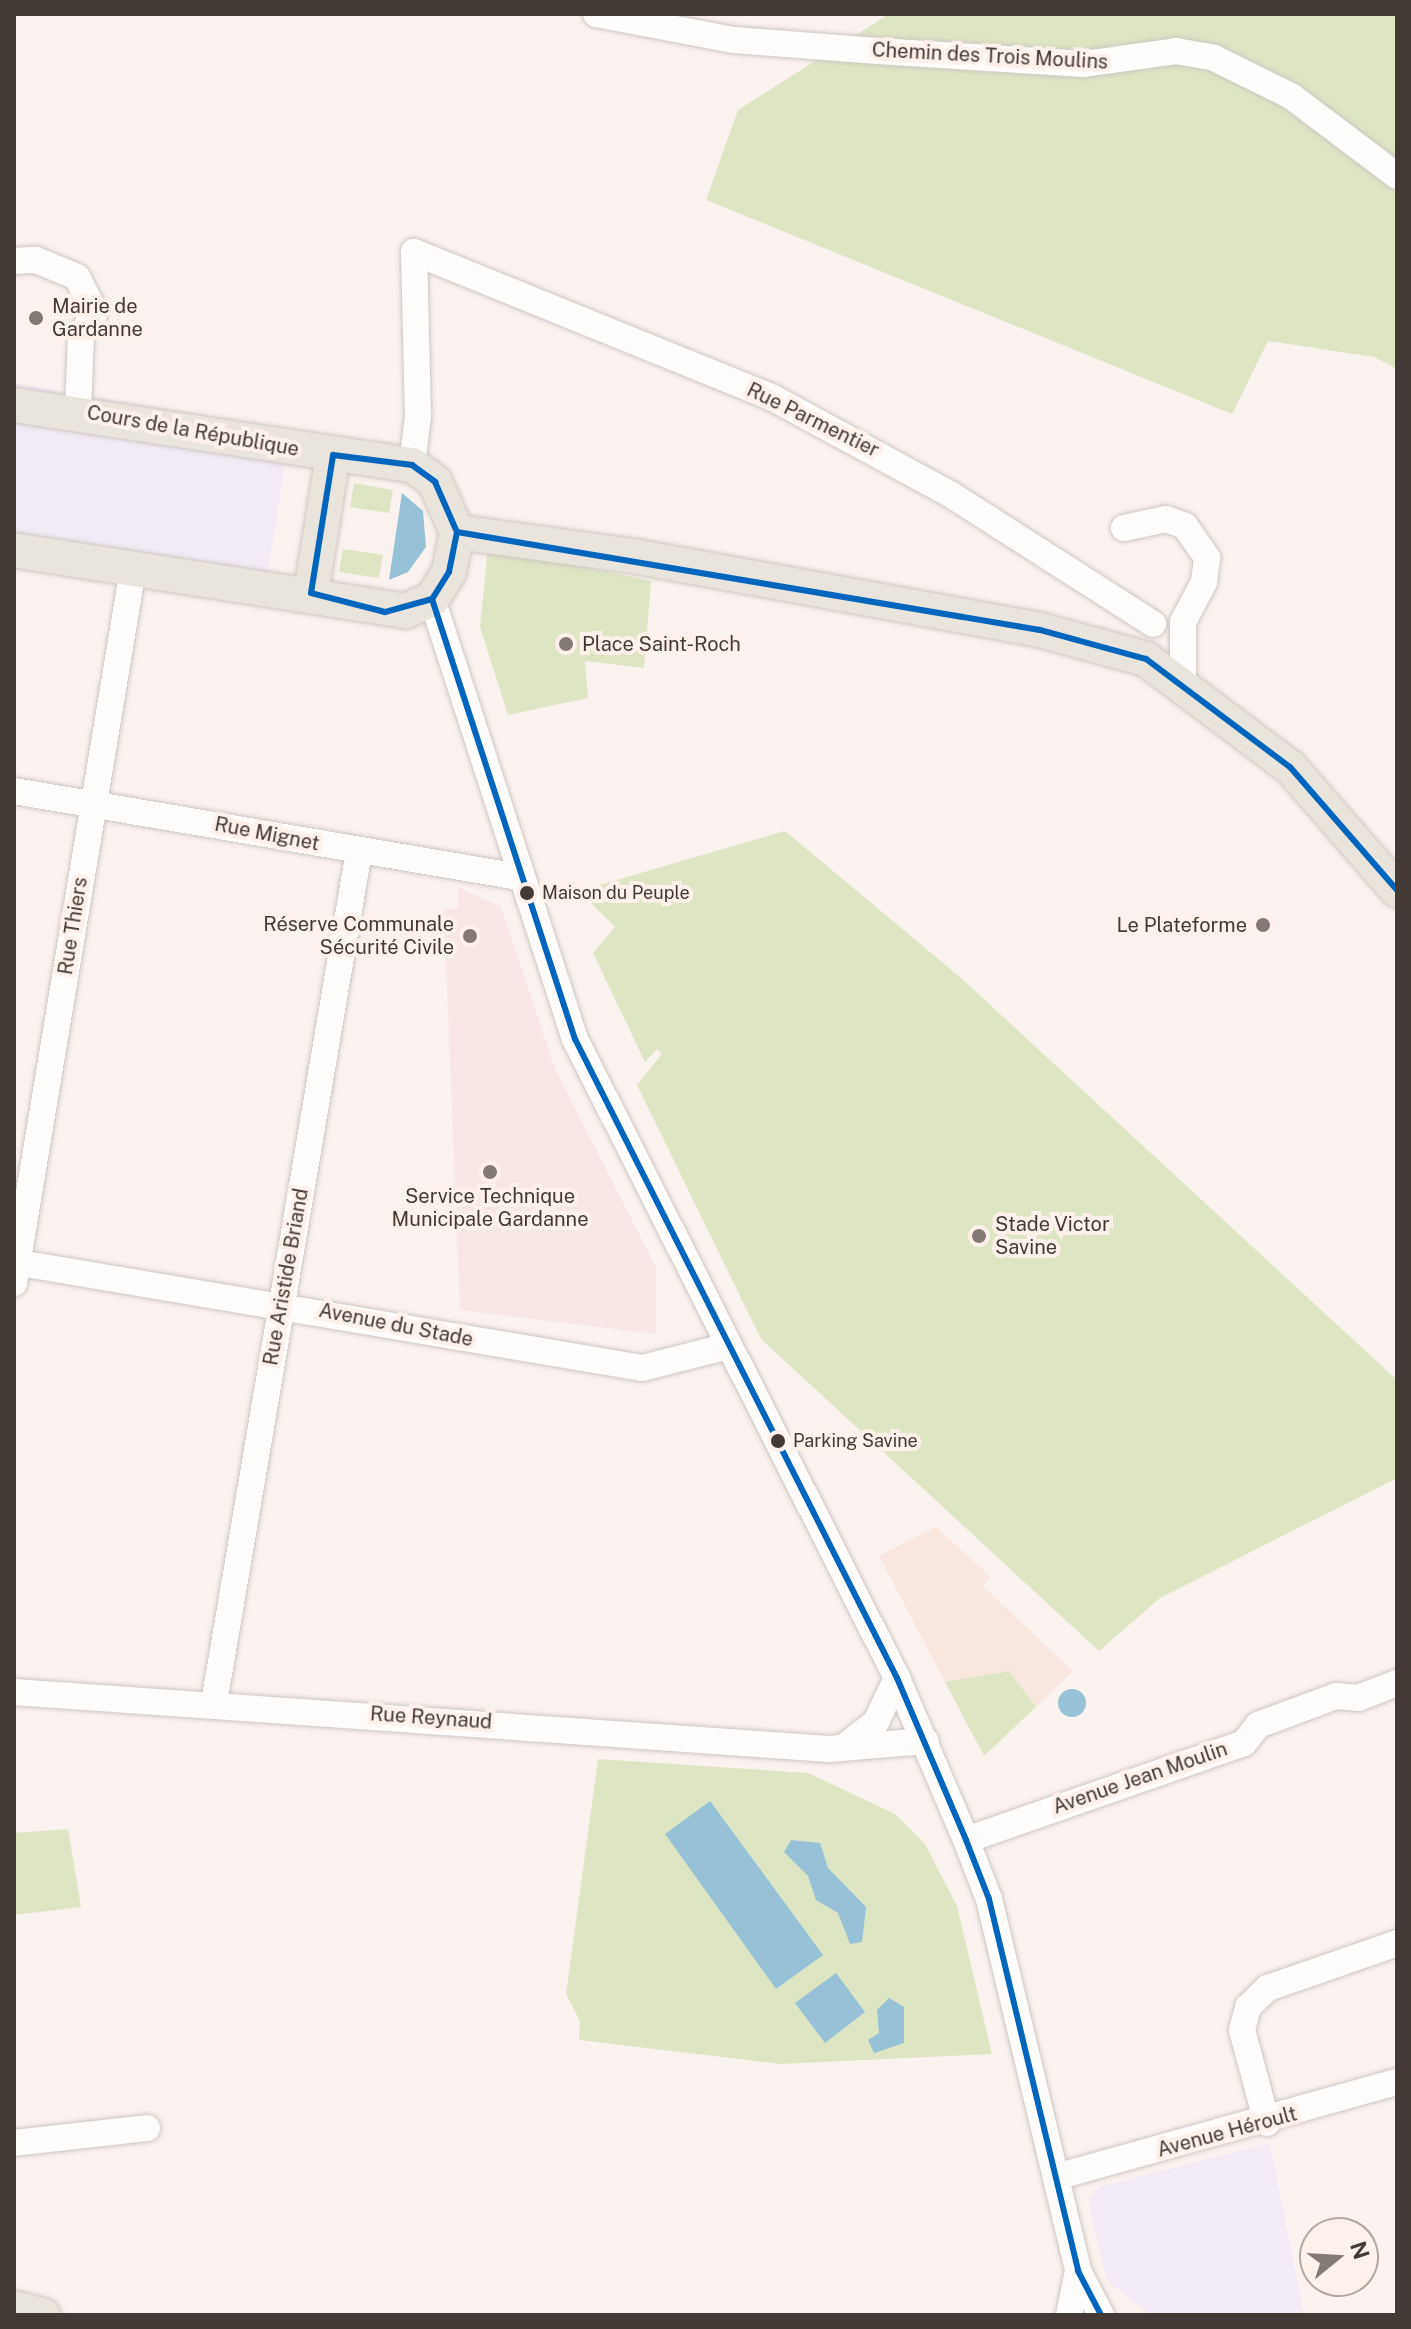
<!DOCTYPE html>
<html>
<head>
<meta charset="utf-8">
<style>
  body { margin:0 }
  #map { position:relative; width:1411px; height:2329px; overflow:hidden; background:#faf2ee; font-family:"Public Sans",sans-serif }
  div>[style] { position:absolute }
  .commercial>* { inset:0; background:#f2ebf6 }
  .industrial>* { inset:0; background:#f8e6e4 }
  .built>* { inset:0; background:#f8e7df }
  .green>* { inset:0; background:#dee5c5 }
  .water>* { inset:0; background:#97c2d6 }
  .round { border-radius:50% }
  .roads { filter:drop-shadow(0 0 2px #cec7c3) drop-shadow(0 0 2px #cec7c3) }
  .minor>* { height:26px; margin:-13px; padding:0 13px; transform-origin:13px; border-radius:13px; background:#fefdfc }
  .major>* { height:34px; margin:-17px; padding:0 17px; transform-origin:17px; border-radius:17px; background:#eae5dc }
  .bus-1>* { height:6px; margin:-3px; padding:0 3px; transform-origin:3px; border-radius:3px; background:#0065bd }
  .dots>* { width:22px; height:22px; translate:-50% -50%; box-sizing:border-box; border:4px solid #fef0ea; border-radius:50% }
  span { translate:-50% -50%; white-space:nowrap; text-align:center; line-height:1.15; -webkit-text-stroke:8px #fef0ea; paint-order:stroke }
  .bus-label { font-size:18px; color:#433a36 }
  .left { translate:0 -50%; text-align:left }
  .street-label { font-size:20px; color:#433a36 }
  .poi-label { font-size:20px; color:#433a36 }
  .right { translate:-100% -50%; text-align:right }
  .frame { position:absolute; inset:0; border:16px solid #433a36; pointer-events:none }
  .north { position:absolute; left:1299px; top:2217px; width:80px; height:80px; box-sizing:border-box; background:#fef0ea; border:2px solid #b3a7a2; border-radius:50%; rotate:72deg; font-size:22px; font-weight:700; line-height:32px; text-align:center; color:#433a36 }
  .north::after { content:''; display:block; margin:auto; width:28px; height:36px; background:#837a76; clip-path:polygon(50% 0,100% 100%,50% 72%,0 100%) }
</style>
</head>
<body>
<div id="map">
  <div class="commercial">
    <div style="clip-path:polygon(14px 383px,280px 429px,284px 471px,263px 604px,14px 561px)"></div>
    <div style="clip-path:polygon(1270px 2143px,1304px 2315px,1151px 2315px,1107px 2281px,1088px 2200px,1095px 2188px)"></div>
  </div>
  <div class="industrial">
    <div style="clip-path:polygon(458px 887px,501px 907px,556px 1071px,656px 1267px,656px 1334px,460px 1310px,444px 909px,458px 909px)"></div>
  </div>
  <div class="built">
    <div style="clip-path:polygon(936px 1527px,991px 1577px,983px 1586px,1073px 1671px,1036px 1707px,1009px 1671px,945px 1682px,879px 1556px)"></div>
  </div>
  <div class="green">
    <div style="clip-path:polygon(889px 14px,1397px 14px,1397px 369px,1374px 357px,1268px 341px,1232px 414px,706px 200px,738px 110px)"></div>
    <div style="clip-path:polygon(354px 483px,393px 490px,389px 513px,350px 507px)"></div>
    <div style="clip-path:polygon(488px 547px,651px 581px,644px 668px,585px 661px,588px 698px,508px 715px,480px 627px)"></div>
    <div style="clip-path:polygon(343px 549px,383px 555px,379px 578px,339px 572px)"></div>
    <div style="clip-path:polygon(785px 831px,961px 978px,1397px 1380px,1397px 1478px,1160px 1598px,1099px 1651px,761px 1339px,637px 1085px,662px 1054px,657px 1049px,645px 1062px,593px 953px,615px 927px,579px 891px)"></div>
    <div style="clip-path:polygon(1009px 1671px,1036px 1707px,984px 1756px,945px 1682px)"></div>
    <div style="clip-path:polygon(598px 1759px,808px 1773px,895px 1814px,925px 1844px,957px 1906px,992px 2054px,780px 2064px,579px 2040px,580px 2021px,566px 1994px)"></div>
    <div style="clip-path:polygon(68px 1829px,81px 1907px,14px 1915px,14px 1833px)"></div>
  </div>
  <div class="water">
    <div style="clip-path:polygon(402px 493px,423px 511px,426px 547px,408px 572px,389px 580px)"></div>
    <div class="round" style="left:1058px;top:1689px;width:28px;height:28px"></div>
    <div style="clip-path:polygon(710px 1801px,823px 1955px,776px 1989px,665px 1834px)"></div>
    <div style="clip-path:polygon(791px 1840px,820px 1843px,828px 1868px,866px 1907px,862px 1942px,850px 1944px,838px 1913px,816px 1900px,808px 1876px,784px 1852px)"></div>
    <div style="clip-path:polygon(836px 1973px,865px 2012px,825px 2043px,795px 2003px)"></div>
    <div style="clip-path:polygon(889px 1998px,904px 2007px,904px 2043px,874px 2053px,868px 2040px,879px 2033px,877px 2010px)"></div>
  </div>
  <div class="roads">
    <div class="minor">
      <div style="left:596px;top:14px;width:140px;rotate:10.7deg"></div>
      <div style="left:734px;top:40px;width:144px;rotate:4.4deg"></div>
      <div style="left:878px;top:51px;width:206px;rotate:3.6deg"></div>
      <div style="left:1084px;top:64px;width:93px;rotate:-8deg"></div>
      <div style="left:1176px;top:51px;width:39px;rotate:10deg"></div>
      <div style="left:1214px;top:58px;width:86px;rotate:26.3deg"></div>
      <div style="left:1291px;top:96px;width:133px;rotate:37deg"></div>
      <div style="left:14px;top:261px;width:22px;rotate:-3deg"></div>
      <div style="left:36px;top:260px;width:44px;rotate:22.5deg"></div>
      <div style="left:77px;top:277px;width:39px;rotate:63deg"></div>
      <div style="left:95px;top:312px;width:27px;rotate:121deg"></div>
      <div style="left:81px;top:335px;width:76px;rotate:92.3deg"></div>
      <div style="left:412px;top:465px;width:49px;rotate:-83deg"></div>
      <div style="left:418px;top:416px;width:164px;rotate:-91.4deg"></div>
      <div style="left:414px;top:252px;width:388px;rotate:22.1deg"></div>
      <div style="left:773px;top:398px;width:201px;rotate:28.5deg"></div>
      <div style="left:950px;top:494px;width:241px;rotate:32.6deg"></div>
      <div style="left:1124px;top:528px;width:43px;rotate:-12.1deg"></div>
      <div style="left:1166px;top:519px;width:20px;rotate:20deg"></div>
      <div style="left:1185px;top:526px;width:39px;rotate:55deg"></div>
      <div style="left:1207px;top:558px;width:24px;rotate:97deg"></div>
      <div style="left:1204px;top:582px;width:45px;rotate:117.7deg"></div>
      <div style="left:1183px;top:622px;width:59px;rotate:90deg"></div>
      <div style="left:432px;top:599px;width:463px;rotate:72deg"></div>
      <div style="left:575px;top:1039px;width:716px;rotate:63.26deg"></div>
      <div style="left:897px;top:1678px;width:176px;rotate:66.9deg"></div>
      <div style="left:966px;top:1840px;width:63px;rotate:68.7deg"></div>
      <div style="left:989px;top:1899px;width:382px;rotate:76.5deg"></div>
      <div style="left:1078px;top:2271px;width:50px;rotate:62.4deg"></div>
      <div style="left:14px;top:791px;width:512px;rotate:9.66deg"></div>
      <div style="left:14px;top:1262px;width:637px;rotate:9.58deg"></div>
      <div style="left:642px;top:1368px;width:90px;rotate:-14.2deg"></div>
      <div style="left:14px;top:1283px;width:724px;rotate:-80.54deg"></div>
      <div style="left:14px;top:1692px;width:817px;rotate:4deg"></div>
      <div style="left:829px;top:1749px;width:97px;rotate:-4.7deg"></div>
      <div style="left:214px;top:1703px;width:864px;rotate:-80.34deg"></div>
      <div style="left:848px;top:1744px;width:36px;rotate:-38deg"></div>
      <div style="left:876px;top:1722px;width:49px;rotate:-64.5deg"></div>
      <div style="left:966px;top:1840px;width:294px;rotate:-19.2deg"></div>
      <div style="left:1244px;top:1743px;width:23px;rotate:-52deg"></div>
      <div style="left:1258px;top:1725px;width:83px;rotate:-20.4deg"></div>
      <div style="left:1336px;top:1696px;width:22px;rotate:5deg"></div>
      <div style="left:1358px;top:1698px;width:42px;rotate:-21deg"></div>
      <div style="left:1267px;top:2123px;width:96px;rotate:-105deg"></div>
      <div style="left:1242px;top:2030px;width:24px;rotate:-75deg"></div>
      <div style="left:1248px;top:2007px;width:28px;rotate:-44deg"></div>
      <div style="left:1268px;top:1988px;width:137px;rotate:-19.2deg"></div>
      <div style="left:14px;top:2143px;width:134px;rotate:-6.4deg"></div>
      <div style="left:1056px;top:2177px;width:354px;rotate:-15.6deg"></div>
      <div style="left:1069px;top:2315px;width:45px;rotate:-78.4deg"></div>
    </div>
    <div class="major">
      <div style="left:14px;top:405px;width:402px;rotate:8.6deg"></div>
      <div style="left:412px;top:465px;width:29px;rotate:36deg"></div>
      <div style="left:435px;top:482px;width:55px;rotate:66.3deg"></div>
      <div style="left:457px;top:532px;width:41px;rotate:101.3deg"></div>
      <div style="left:449px;top:572px;width:32px;rotate:122deg"></div>
      <div style="left:432px;top:599px;width:29px;rotate:155deg"></div>
      <div style="left:406px;top:611px;width:397px;rotate:-171.2deg"></div>
      <div style="left:457px;top:532px;width:184px;rotate:7.8deg"></div>
      <div style="left:639px;top:557px;width:408px;rotate:10.3deg"></div>
      <div style="left:1040px;top:630px;width:110px;rotate:15.3deg"></div>
      <div style="left:1146px;top:659px;width:180px;rotate:36.9deg"></div>
      <div style="left:1290px;top:767px;width:163px;rotate:49deg"></div>
      <div style="left:311px;top:593px;width:140px;rotate:-80.9deg"></div>
      <div style="left:14px;top:2308px;width:30px;rotate:14deg"></div>
    </div>
  </div>
  <div class="bus-1">
    <div style="left:333px;top:455px;width:80px;rotate:7.2deg"></div>
    <div style="left:412px;top:465px;width:29px;rotate:36deg"></div>
    <div style="left:435px;top:482px;width:55px;rotate:66.3deg"></div>
    <div style="left:457px;top:532px;width:41px;rotate:101.3deg"></div>
    <div style="left:449px;top:572px;width:32px;rotate:122deg"></div>
    <div style="left:432px;top:599px;width:49px;rotate:164.5deg"></div>
    <div style="left:385px;top:612px;width:76px;rotate:-165.6deg"></div>
    <div style="left:311px;top:593px;width:140px;rotate:-80.9deg"></div>
    <div style="left:457px;top:532px;width:591px;rotate:9.54deg"></div>
    <div style="left:1040px;top:630px;width:110px;rotate:15.3deg"></div>
    <div style="left:1146px;top:659px;width:180px;rotate:36.9deg"></div>
    <div style="left:1290px;top:767px;width:163px;rotate:49deg"></div>
    <div style="left:432px;top:599px;width:463px;rotate:72deg"></div>
    <div style="left:575px;top:1039px;width:716px;rotate:63.26deg"></div>
    <div style="left:897px;top:1678px;width:176px;rotate:66.9deg"></div>
    <div style="left:966px;top:1840px;width:63px;rotate:68.7deg"></div>
    <div style="left:989px;top:1899px;width:382px;rotate:76.5deg"></div>
    <div style="left:1078px;top:2271px;width:50px;rotate:62.4deg"></div>
  </div>
  <div class="dots">
    <div style="left:36px;top:318px;background:#837a76"></div>
    <div style="left:566px;top:644px;background:#837a76"></div>
    <div style="left:527px;top:893px;background:#433a36"></div>
    <div style="left:1263px;top:925px;background:#837a76"></div>
    <div style="left:470px;top:936px;background:#837a76"></div>
    <div style="left:490px;top:1172px;background:#837a76"></div>
    <div style="left:979px;top:1236px;background:#837a76"></div>
    <div style="left:778px;top:1441px;background:#433a36"></div>
  </div>
  <div class="bus-label">
    <span class="left" style="left:542px;top:893px">Maison du Peuple</span>
    <span class="left" style="left:793px;top:1441px">Parking Savine</span>
  </div>
  <div class="street-label">
    <span style="left:990px;top:56px;rotate:3deg">Chemin des Trois Moulins</span>
    <span style="left:813px;top:420px;rotate:26deg">Rue Parmentier</span>
    <span style="left:193px;top:431px;rotate:10deg">Cours de la République</span>
    <span style="left:267px;top:834px;rotate:11deg">Rue Mignet</span>
    <span style="left:73px;top:926px;rotate:-81deg">Rue Thiers</span>
    <span style="left:286px;top:1277px;rotate:-80deg">Rue Aristide Briand</span>
    <span style="left:396px;top:1325px;rotate:11deg">Avenue du Stade</span>
    <span style="left:431px;top:1718px;rotate:4deg">Rue Reynaud</span>
    <span style="left:1140px;top:1778px;rotate:-19deg">Avenue Jean Moulin</span>
    <span style="left:1227px;top:2132px;rotate:-15deg">Avenue Héroult</span>
  </div>
  <div class="poi-label">
    <span class="left" style="left:52px;top:318px">Mairie de<br>Gardanne</span>
    <span class="left" style="left:582px;top:644px">Place Saint-Roch</span>
    <span class="right" style="left:454px;top:936px">Réserve Communale<br>Sécurité Civile</span>
    <span class="right" style="left:1247px;top:925px">Le Plateforme</span>
    <span style="left:490px;top:1208px">Service Technique<br>Municipale Gardanne</span>
    <span class="left" style="left:995px;top:1236px">Stade Victor<br>Savine</span>
  </div>
  <div class="frame"></div>
  <div class="north">N</div>
</div>
</body>
</html>
